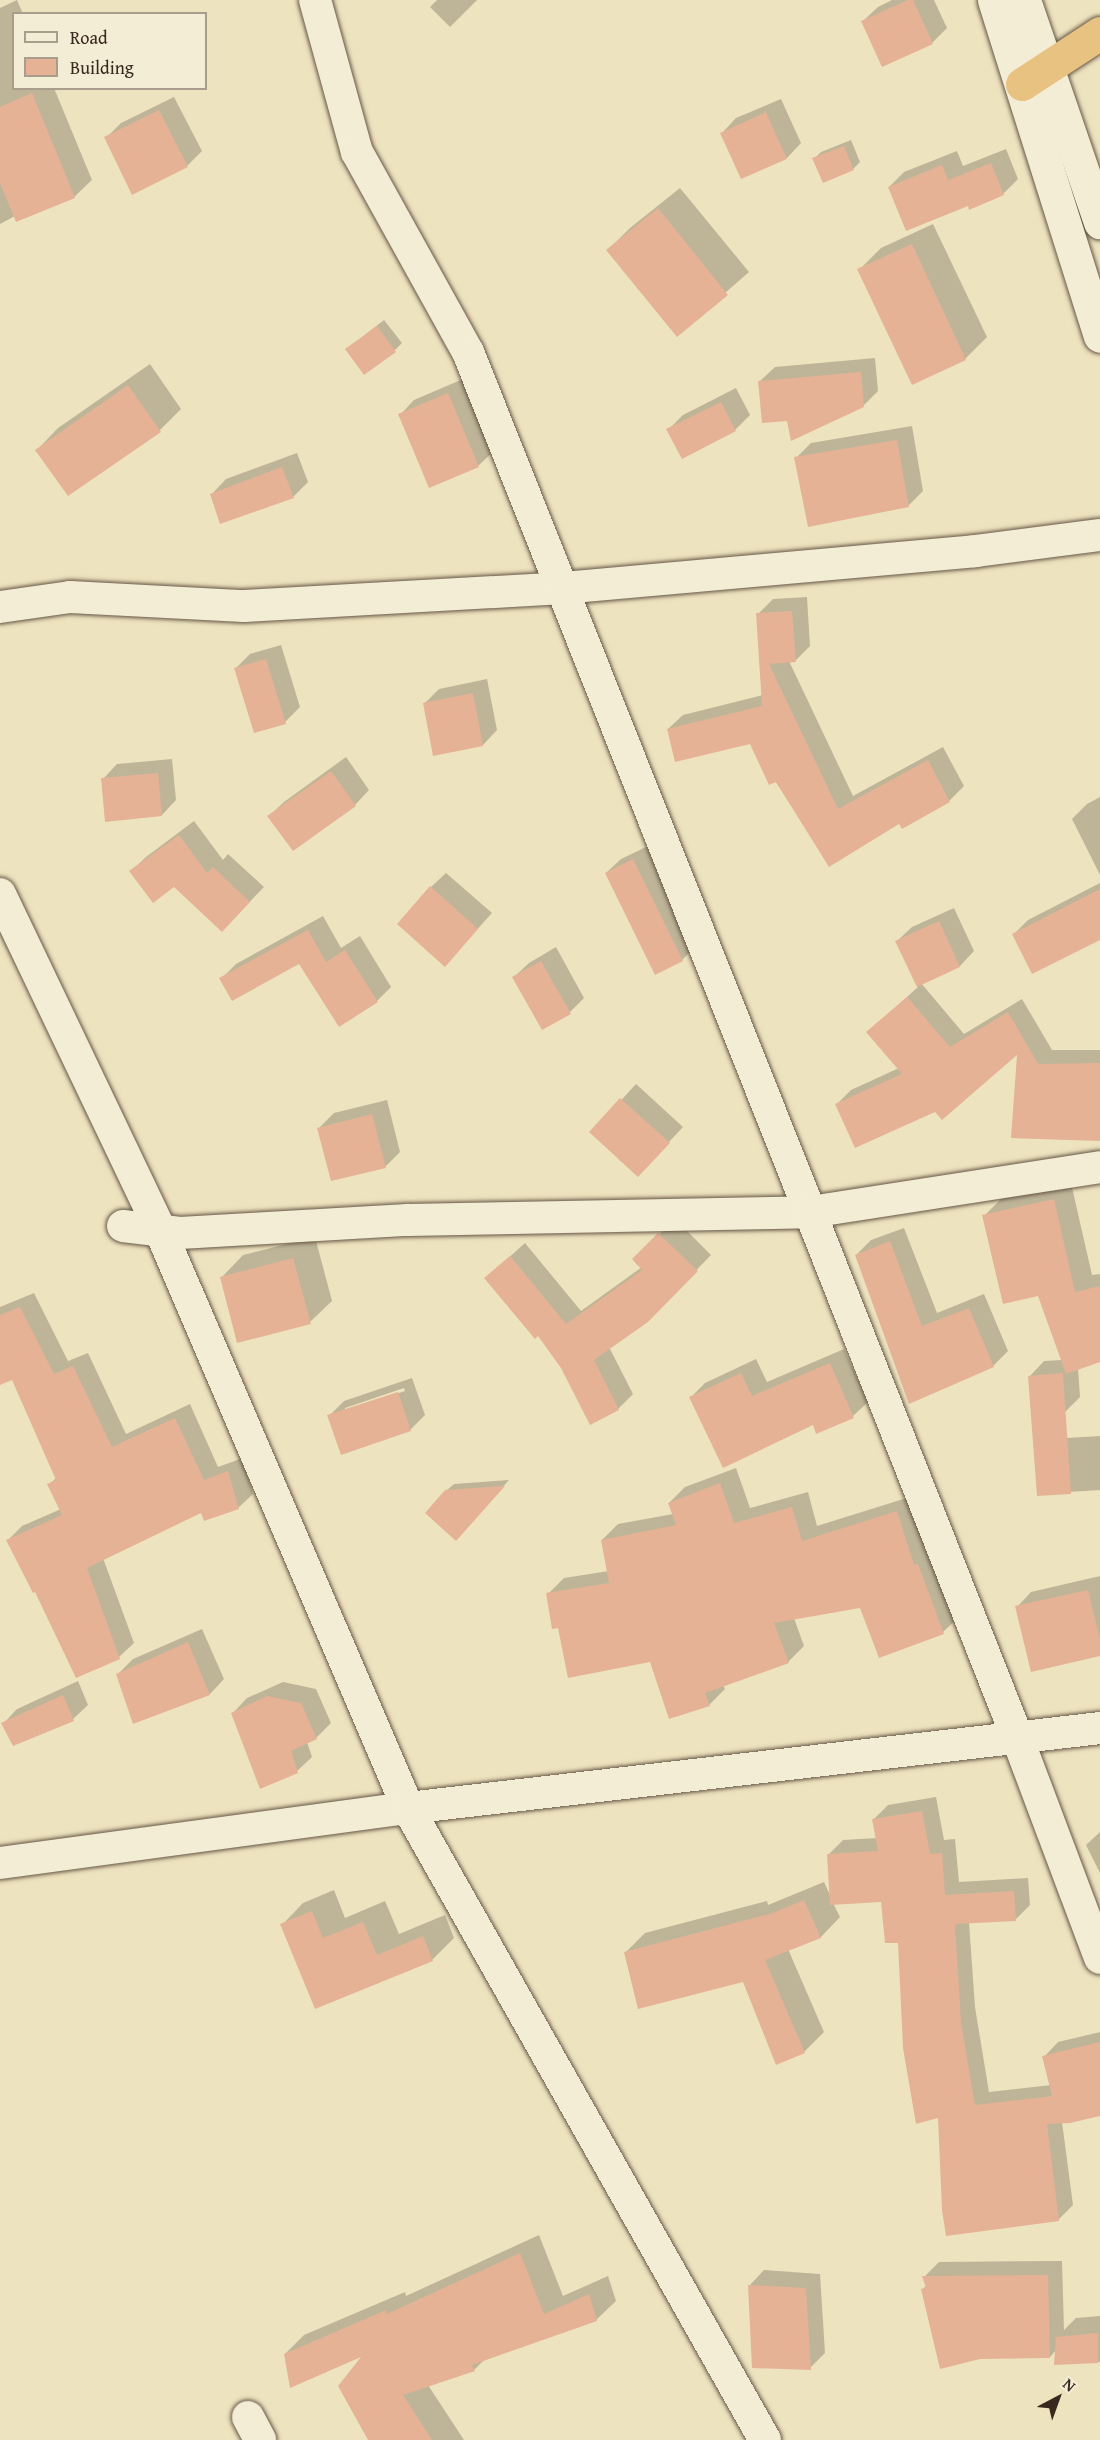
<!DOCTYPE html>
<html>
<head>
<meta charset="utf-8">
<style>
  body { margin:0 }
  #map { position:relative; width:1100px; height:2440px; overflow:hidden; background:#eee3bf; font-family:"Gentium Book Plus",serif }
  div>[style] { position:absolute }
  .shadow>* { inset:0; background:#0003 }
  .building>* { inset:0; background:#e5b295 }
  .roads { filter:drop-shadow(0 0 2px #665746) drop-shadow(0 0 2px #665746) }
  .minor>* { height:32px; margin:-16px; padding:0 16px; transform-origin:16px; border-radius:16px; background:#f4edd5 }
  .secondary>* { height:33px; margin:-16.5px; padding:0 16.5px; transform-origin:16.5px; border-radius:16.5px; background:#f4edd5 }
  .trunk>* { height:33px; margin:-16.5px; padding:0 16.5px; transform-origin:16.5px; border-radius:16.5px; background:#e7c280 }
  span { translate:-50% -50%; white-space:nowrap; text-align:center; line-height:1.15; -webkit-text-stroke:6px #f4edd5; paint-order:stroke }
  .legend { position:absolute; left:12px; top:12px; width:195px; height:78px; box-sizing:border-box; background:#f4edd5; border:2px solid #a99e8b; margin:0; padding:8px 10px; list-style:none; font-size:18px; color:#38281d }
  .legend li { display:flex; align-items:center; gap:12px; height:30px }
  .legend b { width:30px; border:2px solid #a99e8b }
  .north { position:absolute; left:1028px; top:2368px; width:60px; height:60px; -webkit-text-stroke:4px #f4edd5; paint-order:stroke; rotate:41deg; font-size:16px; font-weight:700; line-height:24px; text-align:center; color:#38281d }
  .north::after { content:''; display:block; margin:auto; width:21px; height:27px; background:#38281d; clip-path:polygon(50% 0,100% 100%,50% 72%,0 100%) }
</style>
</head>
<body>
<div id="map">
  <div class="shadow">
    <div style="clip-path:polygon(17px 0,23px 14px,14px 14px,14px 88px,54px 88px,92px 180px,74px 197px,15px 216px,0 224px,0 8px)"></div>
    <div style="clip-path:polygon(437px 0,477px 0,450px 27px,430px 7px)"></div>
    <div style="clip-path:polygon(892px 0,934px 0,947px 28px,932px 43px,863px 21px,878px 7px)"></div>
    <div style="clip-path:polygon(174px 97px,202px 151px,187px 166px,106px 138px,121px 123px)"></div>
    <div style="clip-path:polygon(781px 99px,801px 143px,787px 158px,742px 177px,722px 133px,736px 118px)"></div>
    <div style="clip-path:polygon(851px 140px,860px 162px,853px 169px,814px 159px,821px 152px)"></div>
    <div style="clip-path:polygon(1006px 149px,1018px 179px,1003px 194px,968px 204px,889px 187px,904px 172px,957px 151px,963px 166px)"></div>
    <div style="clip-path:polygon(680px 188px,749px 272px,677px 335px,608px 250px,630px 228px)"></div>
    <div style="clip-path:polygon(933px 224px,987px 337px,965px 359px,859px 270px,881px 248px)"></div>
    <div style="clip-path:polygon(384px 320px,402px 343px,395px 350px,347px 349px)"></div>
    <div style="clip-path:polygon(875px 358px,878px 391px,863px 406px,760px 381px,775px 367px)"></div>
    <div style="clip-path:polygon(150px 364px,181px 409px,160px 430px,37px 450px,58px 428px)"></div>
    <div style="clip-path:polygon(463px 379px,493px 452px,478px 466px,400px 415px,414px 400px)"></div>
    <div style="clip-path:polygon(736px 388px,750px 415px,735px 430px,668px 430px,683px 415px)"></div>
    <div style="clip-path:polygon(912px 426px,923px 491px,908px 506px,796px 458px,811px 443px)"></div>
    <div style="clip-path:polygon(297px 453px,308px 482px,293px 497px,212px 494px,226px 479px)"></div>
    <div style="clip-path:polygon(807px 597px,810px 646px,795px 661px,789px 661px,853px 796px,943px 747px,964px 786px,949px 801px,899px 822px,830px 865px,750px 742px,668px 729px,683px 715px,763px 695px,758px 614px,773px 599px)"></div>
    <div style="clip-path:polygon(281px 645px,300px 707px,285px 722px,235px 669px,250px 654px)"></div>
    <div style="clip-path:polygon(487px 679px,497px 730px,483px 745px,424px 704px,439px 689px)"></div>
    <div style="clip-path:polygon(346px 757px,369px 790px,355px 805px,269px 816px,284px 802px)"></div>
    <div style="clip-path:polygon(172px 759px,176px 800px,162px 815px,103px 779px,117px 764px)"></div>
    <div style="clip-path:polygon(1100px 797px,1100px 875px,1072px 819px,1087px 804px)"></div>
    <div style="clip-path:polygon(194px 821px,223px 860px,228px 854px,264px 887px,237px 915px,174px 885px,131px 871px,146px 857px)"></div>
    <div style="clip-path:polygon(648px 846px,697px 945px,682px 960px,606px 873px,621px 859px)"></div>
    <div style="clip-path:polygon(446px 873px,492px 913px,445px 965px,431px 887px)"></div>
    <div style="clip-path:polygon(1100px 883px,1100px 938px,1013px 935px,1028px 920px)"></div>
    <div style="clip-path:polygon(954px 908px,974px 951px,960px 966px,921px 983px,964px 1034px,1022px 999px,1052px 1050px,1100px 1050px,1100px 1138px,1018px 1052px,935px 1110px,837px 1104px,851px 1090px,899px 1068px,868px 1032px,918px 987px,897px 941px,912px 927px)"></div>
    <div style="clip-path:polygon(323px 916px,341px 948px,360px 936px,391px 987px,377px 1001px,299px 962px,221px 979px,236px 964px)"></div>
    <div style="clip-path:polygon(556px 947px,584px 998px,570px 1012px,514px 977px,529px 963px)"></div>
    <div style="clip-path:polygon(636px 1084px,683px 1127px,652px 1160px,592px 1132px)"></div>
    <div style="clip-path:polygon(387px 1100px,400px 1152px,385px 1167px,319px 1128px,334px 1113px)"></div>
    <div style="clip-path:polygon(1071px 1183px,1092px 1275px,1100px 1274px,1100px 1360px,1078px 1368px,1080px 1397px,1065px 1412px,1030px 1376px,1044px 1361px,1062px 1360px,1039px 1294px,984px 1216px,1001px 1199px)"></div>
    <div style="clip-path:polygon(675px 1219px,711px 1255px,647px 1321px,609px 1347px,633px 1394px,618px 1409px,562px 1367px,539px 1334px,486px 1278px,525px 1243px,581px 1311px,642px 1267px,634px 1259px)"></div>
    <div style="clip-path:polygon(904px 1228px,937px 1313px,984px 1294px,1008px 1351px,993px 1366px,910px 1402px,856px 1255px,871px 1240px)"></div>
    <div style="clip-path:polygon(315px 1237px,332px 1301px,310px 1322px,222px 1277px,243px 1255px)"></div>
    <div style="clip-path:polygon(34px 1293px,68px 1361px,88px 1353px,126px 1434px,190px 1404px,218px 1467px,243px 1458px,253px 1494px,238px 1508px,202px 1511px,103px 1558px,134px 1643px,119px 1657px,36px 1590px,7px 1541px,22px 1526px,61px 1509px,49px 1485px,57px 1477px,12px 1378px,0 1366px,0 1307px)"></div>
    <div style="clip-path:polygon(844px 1349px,868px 1402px,853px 1416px,817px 1432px,813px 1423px,691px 1397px,705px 1383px,756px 1359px,767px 1382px)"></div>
    <div style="clip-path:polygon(evenodd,412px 1378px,425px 1415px,410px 1430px,329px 1416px,344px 1401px,412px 1378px,404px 1388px,405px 1391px,345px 1411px,345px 1408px,404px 1388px)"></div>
    <div style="clip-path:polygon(1100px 1436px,1100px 1490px,1038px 1494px,1050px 1439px)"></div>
    <div style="clip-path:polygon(736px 1468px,750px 1508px,808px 1492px,817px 1526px,913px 1496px,959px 1617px,943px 1632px,861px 1606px,794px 1618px,804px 1646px,788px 1662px,723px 1685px,725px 1689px,709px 1705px,651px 1660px,559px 1626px,548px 1594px,564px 1578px,609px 1571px,602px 1540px,618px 1524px,673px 1514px,669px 1503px,685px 1487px)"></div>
    <div style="clip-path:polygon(509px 1480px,462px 1532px,446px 1491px,454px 1484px)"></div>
    <div style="clip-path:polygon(1100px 1576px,1100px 1655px,1017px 1607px,1031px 1592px)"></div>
    <div style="clip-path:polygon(202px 1629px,224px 1679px,210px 1694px,118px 1674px,133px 1659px)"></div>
    <div style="clip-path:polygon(78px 1681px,88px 1705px,73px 1719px,3px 1724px,17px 1709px)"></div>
    <div style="clip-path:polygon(283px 1682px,316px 1689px,331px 1723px,316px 1738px,307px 1742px,312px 1757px,297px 1771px,233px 1713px,247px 1698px)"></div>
    <div style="clip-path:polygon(936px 1797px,944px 1840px,955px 1839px,959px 1882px,1028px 1878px,1030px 1905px,1016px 1919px,969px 1922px,975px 2007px,989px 2092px,1051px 2085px,1044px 2057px,1058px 2042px,1100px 2032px,1100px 2115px,1062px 2122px,1073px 2205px,1058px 2220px,940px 2117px,899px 1941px,882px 1901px,833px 1903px,840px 1917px,821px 1937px,788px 1949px,824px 2032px,804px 2052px,744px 1981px,625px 1953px,645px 1933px,767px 1901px,768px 1905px,824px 1882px,831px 1897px,829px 1854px,843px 1840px,877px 1838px,874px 1819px,888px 1805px)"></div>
    <div style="clip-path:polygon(1100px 1832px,1100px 1873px,1086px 1845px)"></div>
    <div style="clip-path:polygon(334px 1890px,345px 1918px,385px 1901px,399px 1934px,445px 1915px,454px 1938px,433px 1959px,316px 2007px,282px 1925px,303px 1903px)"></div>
    <div style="clip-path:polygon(539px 2235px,563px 2296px,608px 2276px,616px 2301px,596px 2320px,485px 2359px,474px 2370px,428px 2385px,464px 2440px,370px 2440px,365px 2353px,285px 2354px,304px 2335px,405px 2292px,406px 2296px)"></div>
    <div style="clip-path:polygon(1062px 2261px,1064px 2330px,1076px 2318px,1100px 2316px,1100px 2362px,1056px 2364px,1056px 2350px,1050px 2357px,922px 2290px,927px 2285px,924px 2277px,939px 2262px)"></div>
    <div style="clip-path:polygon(764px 2270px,820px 2274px,825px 2353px,810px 2368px,750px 2285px)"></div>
  </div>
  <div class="building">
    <div style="clip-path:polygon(908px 0,913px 0,933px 44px,882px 67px,861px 21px)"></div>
    <div style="clip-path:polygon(32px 93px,75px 198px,16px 222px,0 183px,0 107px)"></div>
    <div style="clip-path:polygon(159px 110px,188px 167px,132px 195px,104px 137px)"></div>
    <div style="clip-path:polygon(766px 112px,787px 159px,741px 179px,720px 133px)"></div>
    <div style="clip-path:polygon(844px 146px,854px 170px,823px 183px,812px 158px)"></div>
    <div style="clip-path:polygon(991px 163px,1004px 195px,969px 210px,968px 206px,906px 231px,888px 187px,942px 165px,948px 180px)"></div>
    <div style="clip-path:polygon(658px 208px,728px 295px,677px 337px,606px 250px)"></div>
    <div style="clip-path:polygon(912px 244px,966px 360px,912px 385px,857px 269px)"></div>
    <div style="clip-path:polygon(377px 326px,396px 352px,364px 375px,345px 349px)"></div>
    <div style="clip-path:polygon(861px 372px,864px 407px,791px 441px,787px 421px,762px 423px,758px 381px)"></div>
    <div style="clip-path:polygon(128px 385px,161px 432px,68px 496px,35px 450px)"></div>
    <div style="clip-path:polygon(448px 393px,479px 467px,429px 488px,398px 414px)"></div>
    <div style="clip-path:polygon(721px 402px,736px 431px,682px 459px,666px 429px)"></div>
    <div style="clip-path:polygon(897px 440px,909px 507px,808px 527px,794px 457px)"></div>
    <div style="clip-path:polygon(282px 467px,294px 498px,220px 524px,210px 494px)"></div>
    <div style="clip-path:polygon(792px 611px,796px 662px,769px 664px,838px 809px,928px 760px,950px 802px,902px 829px,899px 824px,829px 867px,776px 782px,769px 785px,750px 744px,675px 762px,667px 729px,762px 706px,756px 613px)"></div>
    <div style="clip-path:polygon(266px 659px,286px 724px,254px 733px,234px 668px)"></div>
    <div style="clip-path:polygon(473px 693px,483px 746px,433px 756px,423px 703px)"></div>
    <div style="clip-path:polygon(331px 771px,356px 806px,293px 851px,267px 816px)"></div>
    <div style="clip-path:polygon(158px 773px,162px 816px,105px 822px,101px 778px)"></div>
    <div style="clip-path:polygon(179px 835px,207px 873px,213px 867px,250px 902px,222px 932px,174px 887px,153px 903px,129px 871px)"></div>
    <div style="clip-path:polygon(633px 859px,683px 961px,655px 975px,605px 873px)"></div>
    <div style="clip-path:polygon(430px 886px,478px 929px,445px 967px,397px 924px)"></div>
    <div style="clip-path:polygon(1100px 889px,1100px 940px,1032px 974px,1012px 934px)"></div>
    <div style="clip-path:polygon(939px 921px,960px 967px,917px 987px,895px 941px)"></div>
    <div style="clip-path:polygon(308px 930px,326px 962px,345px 950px,378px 1002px,339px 1027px,299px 964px,232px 1001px,219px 978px)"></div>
    <div style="clip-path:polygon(541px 961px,571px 1014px,542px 1030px,512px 977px)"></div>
    <div style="clip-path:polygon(907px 997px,950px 1047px,1008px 1012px,1038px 1064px,1100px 1063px,1100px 1141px,1011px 1138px,1017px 1055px,942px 1120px,935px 1112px,855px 1148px,835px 1104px,902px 1074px,866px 1032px)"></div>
    <div style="clip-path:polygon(620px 1098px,670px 1143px,638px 1177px,589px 1132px)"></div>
    <div style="clip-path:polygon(372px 1114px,386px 1168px,331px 1181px,317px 1128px)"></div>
    <div style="clip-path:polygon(1054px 1199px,1075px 1292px,1100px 1286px,1100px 1362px,1066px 1374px,1038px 1296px,1003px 1304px,982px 1215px)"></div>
    <div style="clip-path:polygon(658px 1233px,698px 1271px,648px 1322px,594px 1360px,619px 1410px,590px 1425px,561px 1368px,538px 1336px,535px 1339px,484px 1278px,510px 1256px,566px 1324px,642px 1270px,632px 1259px)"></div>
    <div style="clip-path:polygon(890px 1241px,922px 1326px,969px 1308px,994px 1367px,909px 1404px,855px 1255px)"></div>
    <div style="clip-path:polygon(293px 1258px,311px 1324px,237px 1343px,220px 1277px)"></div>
    <div style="clip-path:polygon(20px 1307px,54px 1374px,73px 1366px,112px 1447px,175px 1418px,204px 1480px,228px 1471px,239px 1509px,204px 1521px,201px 1513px,87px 1568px,120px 1659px,76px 1678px,35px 1592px,33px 1593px,6px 1540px,62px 1515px,47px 1484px,56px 1480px,12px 1380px,0 1385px,0 1315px)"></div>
    <div style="clip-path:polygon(830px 1363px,854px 1418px,816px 1434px,813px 1425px,723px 1468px,689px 1397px,741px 1373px,752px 1396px)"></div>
    <div style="clip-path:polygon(1063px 1373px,1071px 1494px,1037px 1496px,1028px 1376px)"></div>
    <div style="clip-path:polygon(398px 1392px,411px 1431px,341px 1455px,327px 1415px)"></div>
    <div style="clip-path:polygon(720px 1483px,734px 1523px,792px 1507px,802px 1541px,897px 1511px,914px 1565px,918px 1564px,944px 1634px,879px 1658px,860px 1608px,774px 1623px,789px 1663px,705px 1693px,710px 1706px,669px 1719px,650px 1662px,568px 1678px,558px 1628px,552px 1629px,546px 1593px,609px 1583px,601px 1540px,676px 1525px,668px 1503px)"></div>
    <div style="clip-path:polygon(505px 1486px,456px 1541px,425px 1513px,445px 1490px)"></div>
    <div style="clip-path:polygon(1088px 1590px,1100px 1639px,1100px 1656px,1031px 1672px,1015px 1606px)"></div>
    <div style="clip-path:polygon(188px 1642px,210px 1695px,133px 1724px,116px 1674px)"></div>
    <div style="clip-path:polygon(63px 1695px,74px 1721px,13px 1746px,1px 1723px)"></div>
    <div style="clip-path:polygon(267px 1696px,301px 1703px,317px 1739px,291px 1751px,298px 1773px,260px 1789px,231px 1713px)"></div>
    <div style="clip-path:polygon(922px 1811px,930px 1854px,942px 1853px,945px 1895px,1014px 1891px,1016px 1921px,955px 1924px,961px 2022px,975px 2105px,1052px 2096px,1042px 2056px,1100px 2042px,1100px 2116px,1070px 2123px,1047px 2124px,1059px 2221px,946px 2236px,942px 2210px,938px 2118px,916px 2124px,903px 2048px,898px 1943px,885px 1943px,881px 1902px,830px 1905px,827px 1854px,878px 1851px,872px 1819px)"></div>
    <div style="clip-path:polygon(804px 1900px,821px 1938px,765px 1960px,805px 2053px,776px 2065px,743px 1982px,638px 2009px,624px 1952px,773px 1913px)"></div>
    <div style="clip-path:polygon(312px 1911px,323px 1938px,363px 1922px,377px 1955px,423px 1936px,433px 1961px,315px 2009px,280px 1924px)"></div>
    <div style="clip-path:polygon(520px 2253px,544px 2314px,589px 2294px,597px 2321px,472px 2365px,475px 2371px,403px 2395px,432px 2440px,368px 2440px,338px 2386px,361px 2357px,290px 2388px,284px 2354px,386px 2310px,387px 2314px)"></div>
    <div style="clip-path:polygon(1048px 2275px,1050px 2358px,980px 2359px,940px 2369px,921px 2289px,926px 2288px,922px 2276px)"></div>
    <div style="clip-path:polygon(748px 2285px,806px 2288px,811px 2370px,752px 2368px)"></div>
    <div style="clip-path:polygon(1098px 2333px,1098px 2363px,1054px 2365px,1056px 2337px)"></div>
  </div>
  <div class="roads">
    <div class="minor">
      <div style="left:315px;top:0;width:158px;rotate:74.6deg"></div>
      <div style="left:357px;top:152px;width:229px;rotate:61deg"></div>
      <div style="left:468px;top:352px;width:926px;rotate:68.31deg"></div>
      <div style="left:810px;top:1212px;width:564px;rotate:68.48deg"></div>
      <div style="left:1017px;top:1737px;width:236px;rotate:69.4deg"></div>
      <div style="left:0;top:607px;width:71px;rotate:-8.1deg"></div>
      <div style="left:70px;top:597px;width:174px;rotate:3deg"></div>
      <div style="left:244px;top:606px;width:320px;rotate:-3.2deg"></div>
      <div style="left:563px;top:588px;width:414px;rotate:-5.1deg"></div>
      <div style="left:975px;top:551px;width:126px;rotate:-7.3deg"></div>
      <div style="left:0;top:894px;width:372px;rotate:64.5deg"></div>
      <div style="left:160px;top:1230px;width:629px;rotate:66.78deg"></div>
      <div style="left:408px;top:1808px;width:726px;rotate:60.54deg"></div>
      <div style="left:123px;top:1226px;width:57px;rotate:7deg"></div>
      <div style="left:180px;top:1233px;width:228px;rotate:-3.3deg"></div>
      <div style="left:408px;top:1220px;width:402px;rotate:-1.1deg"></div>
      <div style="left:810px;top:1212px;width:293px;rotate:-8.8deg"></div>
      <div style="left:0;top:1863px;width:412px;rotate:-7.7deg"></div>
      <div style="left:408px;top:1808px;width:697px;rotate:-6.59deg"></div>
      <div style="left:248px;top:2417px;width:26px;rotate:62deg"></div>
    </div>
    <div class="secondary">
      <div style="left:994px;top:0;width:352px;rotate:72.5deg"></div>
      <div style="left:1024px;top:0;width:235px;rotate:71.1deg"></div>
    </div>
    <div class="trunk">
      <div style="left:1022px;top:84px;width:93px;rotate:-33.2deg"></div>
    </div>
  </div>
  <ul class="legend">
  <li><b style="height:8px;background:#f4edd5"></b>Road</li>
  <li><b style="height:16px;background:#e5b295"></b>Building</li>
  </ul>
  <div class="north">N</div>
</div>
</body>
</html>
